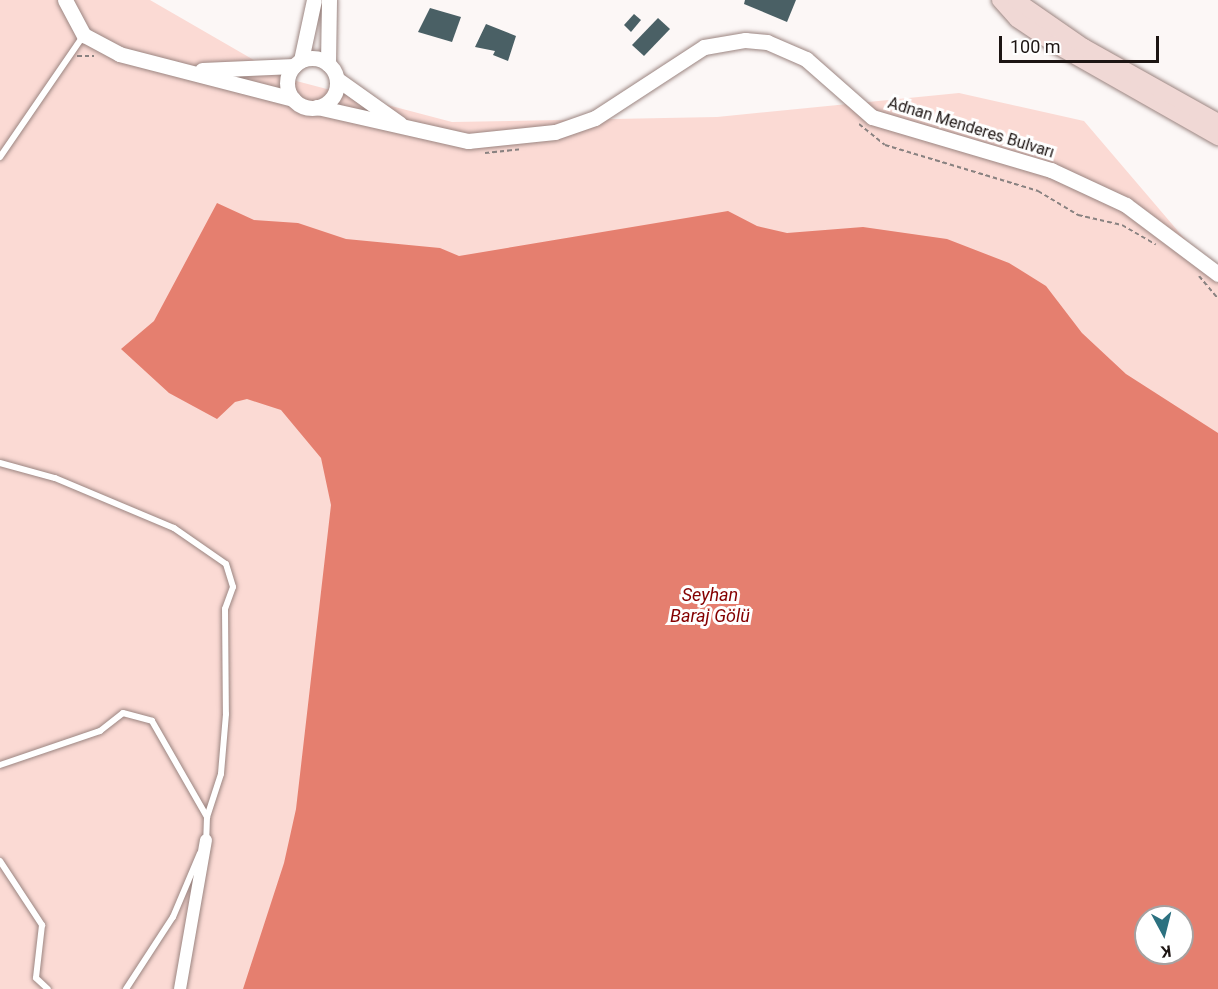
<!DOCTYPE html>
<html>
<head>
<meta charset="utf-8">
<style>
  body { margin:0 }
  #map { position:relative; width:1218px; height:989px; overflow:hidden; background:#fcf7f6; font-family:Roboto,sans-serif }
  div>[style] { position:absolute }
  .green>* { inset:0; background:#fbdad4 }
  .water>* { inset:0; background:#e57f6f }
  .building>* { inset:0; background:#4a6065 }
  .path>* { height:2px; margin-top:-1px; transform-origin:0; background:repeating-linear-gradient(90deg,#898281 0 4.5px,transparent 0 7.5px) }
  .roads { filter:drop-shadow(0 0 2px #9b8581) drop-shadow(0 0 2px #9b8581) }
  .service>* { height:6px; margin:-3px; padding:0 3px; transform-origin:3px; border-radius:3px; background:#fff }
  .minor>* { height:12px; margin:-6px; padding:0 6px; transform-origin:6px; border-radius:6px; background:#fff }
  .tertiary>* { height:15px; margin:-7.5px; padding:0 7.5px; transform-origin:7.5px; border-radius:7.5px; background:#fff }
  .tertiary>.ring { margin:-7.5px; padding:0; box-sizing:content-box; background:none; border:15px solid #fff; border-radius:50% }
  .secondary>* { height:16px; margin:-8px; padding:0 8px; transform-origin:8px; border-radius:8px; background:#f0d8d5 }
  span { translate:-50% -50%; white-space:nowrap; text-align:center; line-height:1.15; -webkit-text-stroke:6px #fff; paint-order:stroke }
  .street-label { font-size:16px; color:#1d1513 }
  .water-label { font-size:18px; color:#850000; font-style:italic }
  .north { position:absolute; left:1134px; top:905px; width:60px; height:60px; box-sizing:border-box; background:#fff; border:2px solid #a5a1a1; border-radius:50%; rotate:173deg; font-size:16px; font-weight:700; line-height:24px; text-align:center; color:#1d1513 }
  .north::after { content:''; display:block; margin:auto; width:21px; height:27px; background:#2c7180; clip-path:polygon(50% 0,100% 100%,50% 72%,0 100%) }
  .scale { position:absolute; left:999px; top:36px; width:160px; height:27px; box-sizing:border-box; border:3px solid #1d1513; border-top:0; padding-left:8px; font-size:18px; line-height:21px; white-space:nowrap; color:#1d1513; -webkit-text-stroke:4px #fff; paint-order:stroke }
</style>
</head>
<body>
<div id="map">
  <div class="green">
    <div style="clip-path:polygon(evenodd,0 0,150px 0,285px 78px,452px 122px,717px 117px,959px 93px,1084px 121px,1218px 278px,1218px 989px,0 989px,0 0,1146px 917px,1182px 917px,1182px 953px,1146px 953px,1146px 917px)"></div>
  </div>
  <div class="water">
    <div style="clip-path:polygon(evenodd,217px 203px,254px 220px,298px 223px,346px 239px,440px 248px,459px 256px,728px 211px,757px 226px,787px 233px,863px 227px,947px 239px,1009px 263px,1046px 286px,1082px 333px,1126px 374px,1218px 433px,1218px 989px,243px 989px,284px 863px,296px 809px,331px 505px,321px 458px,281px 410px,247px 399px,235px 402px,217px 419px,169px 393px,121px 349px,154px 321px,217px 203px,1146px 917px,1182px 917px,1182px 953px,1146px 953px,1146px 917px)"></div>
  </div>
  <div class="building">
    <div style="clip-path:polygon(745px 0,796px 0,787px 22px,744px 4px)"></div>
    <div style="clip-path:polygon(430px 8px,461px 17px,452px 42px,418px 32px)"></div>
    <div style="clip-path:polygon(634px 14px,641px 20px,631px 32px,624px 25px)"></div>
    <div style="clip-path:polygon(658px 18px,670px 29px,644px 56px,632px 45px)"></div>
    <div style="clip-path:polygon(486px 24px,516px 36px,508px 61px,493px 55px,495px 51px,475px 47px)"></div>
  </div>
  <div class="path">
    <div style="left:77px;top:56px;width:17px"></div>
    <div style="left:859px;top:124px;width:33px;rotate:39deg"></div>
    <div style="left:885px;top:145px;width:160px;rotate:16.7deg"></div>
    <div style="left:1038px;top:191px;width:47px;rotate:31deg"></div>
    <div style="left:1078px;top:215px;width:45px;rotate:12.8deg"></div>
    <div style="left:1122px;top:225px;width:39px;rotate:30deg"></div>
    <div style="left:485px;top:153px;width:36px;rotate:-6deg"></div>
    <div style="left:1199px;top:276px;width:30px;rotate:50deg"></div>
  </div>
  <div class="roads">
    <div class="service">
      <div style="left:0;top:157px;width:148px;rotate:-55.5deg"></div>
      <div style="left:0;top:463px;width:57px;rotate:15.3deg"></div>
      <div style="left:55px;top:478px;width:129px;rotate:22.8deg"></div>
      <div style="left:174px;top:528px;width:63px;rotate:34.7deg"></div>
      <div style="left:226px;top:564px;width:24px;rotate:73deg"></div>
      <div style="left:233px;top:587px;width:23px;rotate:110deg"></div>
      <div style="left:225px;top:609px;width:105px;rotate:89.5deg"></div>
      <div style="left:226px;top:714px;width:60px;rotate:94.8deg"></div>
      <div style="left:221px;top:774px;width:45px;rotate:108deg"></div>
      <div style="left:0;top:765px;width:106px;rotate:-18.8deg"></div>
      <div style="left:100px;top:731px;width:29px;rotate:-38deg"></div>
      <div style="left:123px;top:713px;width:30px;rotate:15deg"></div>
      <div style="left:152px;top:721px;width:111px;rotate:60.2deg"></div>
      <div style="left:207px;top:817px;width:25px;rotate:92deg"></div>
      <div style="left:0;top:861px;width:77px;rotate:56.7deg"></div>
      <div style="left:42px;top:925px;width:53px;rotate:96.5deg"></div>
      <div style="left:36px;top:978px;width:16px;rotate:43deg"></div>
      <div style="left:126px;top:989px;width:86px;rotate:-56.9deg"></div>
      <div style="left:173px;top:917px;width:69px;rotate:-67.1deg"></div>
    </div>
    <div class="minor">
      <div style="left:180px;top:989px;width:151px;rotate:-80.1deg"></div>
    </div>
    <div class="tertiary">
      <div style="left:65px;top:0;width:40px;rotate:62deg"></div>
      <div style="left:84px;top:35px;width:40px;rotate:28deg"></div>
      <div style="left:119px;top:54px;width:180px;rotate:14.5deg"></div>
      <div class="ring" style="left:287px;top:58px;width:35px;height:35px"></div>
      <div style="left:301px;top:60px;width:61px;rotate:-77.8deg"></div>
      <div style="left:328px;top:64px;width:64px;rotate:-89.1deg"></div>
      <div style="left:202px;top:70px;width:92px;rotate:-2.5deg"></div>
      <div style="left:337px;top:79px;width:77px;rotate:35.5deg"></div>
      <div style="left:317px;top:107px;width:155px;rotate:12.7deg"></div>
      <div style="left:468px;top:141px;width:87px;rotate:-5.9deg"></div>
      <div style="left:555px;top:132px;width:42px;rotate:-19.3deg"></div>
      <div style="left:595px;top:118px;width:130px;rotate:-33.1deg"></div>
      <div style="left:704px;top:47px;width:42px;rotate:-9.7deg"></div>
      <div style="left:745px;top:40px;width:22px;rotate:5deg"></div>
      <div style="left:767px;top:42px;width:43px;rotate:23.6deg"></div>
      <div style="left:806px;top:59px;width:88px;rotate:41.3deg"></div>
      <div style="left:872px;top:117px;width:187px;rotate:16.5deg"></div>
      <div style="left:1051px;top:170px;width:83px;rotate:25deg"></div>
      <div style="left:1126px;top:205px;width:115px;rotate:36.9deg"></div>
    </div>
    <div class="secondary">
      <div style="left:1000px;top:0;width:25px;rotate:48deg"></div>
      <div style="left:1017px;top:19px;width:45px;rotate:34deg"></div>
      <div style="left:1054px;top:44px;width:189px;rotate:29.6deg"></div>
      <div style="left:1016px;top:0;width:83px;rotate:34.7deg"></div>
      <div style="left:1084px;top:47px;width:154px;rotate:29.2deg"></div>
    </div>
  </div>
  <div class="street-label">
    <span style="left:971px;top:128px;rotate:17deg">Adnan Menderes Bulvarı</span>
  </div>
  <div class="water-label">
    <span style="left:710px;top:606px">Seyhan<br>Baraj Gölü</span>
  </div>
  <div class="north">K</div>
  <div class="scale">100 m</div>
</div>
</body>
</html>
